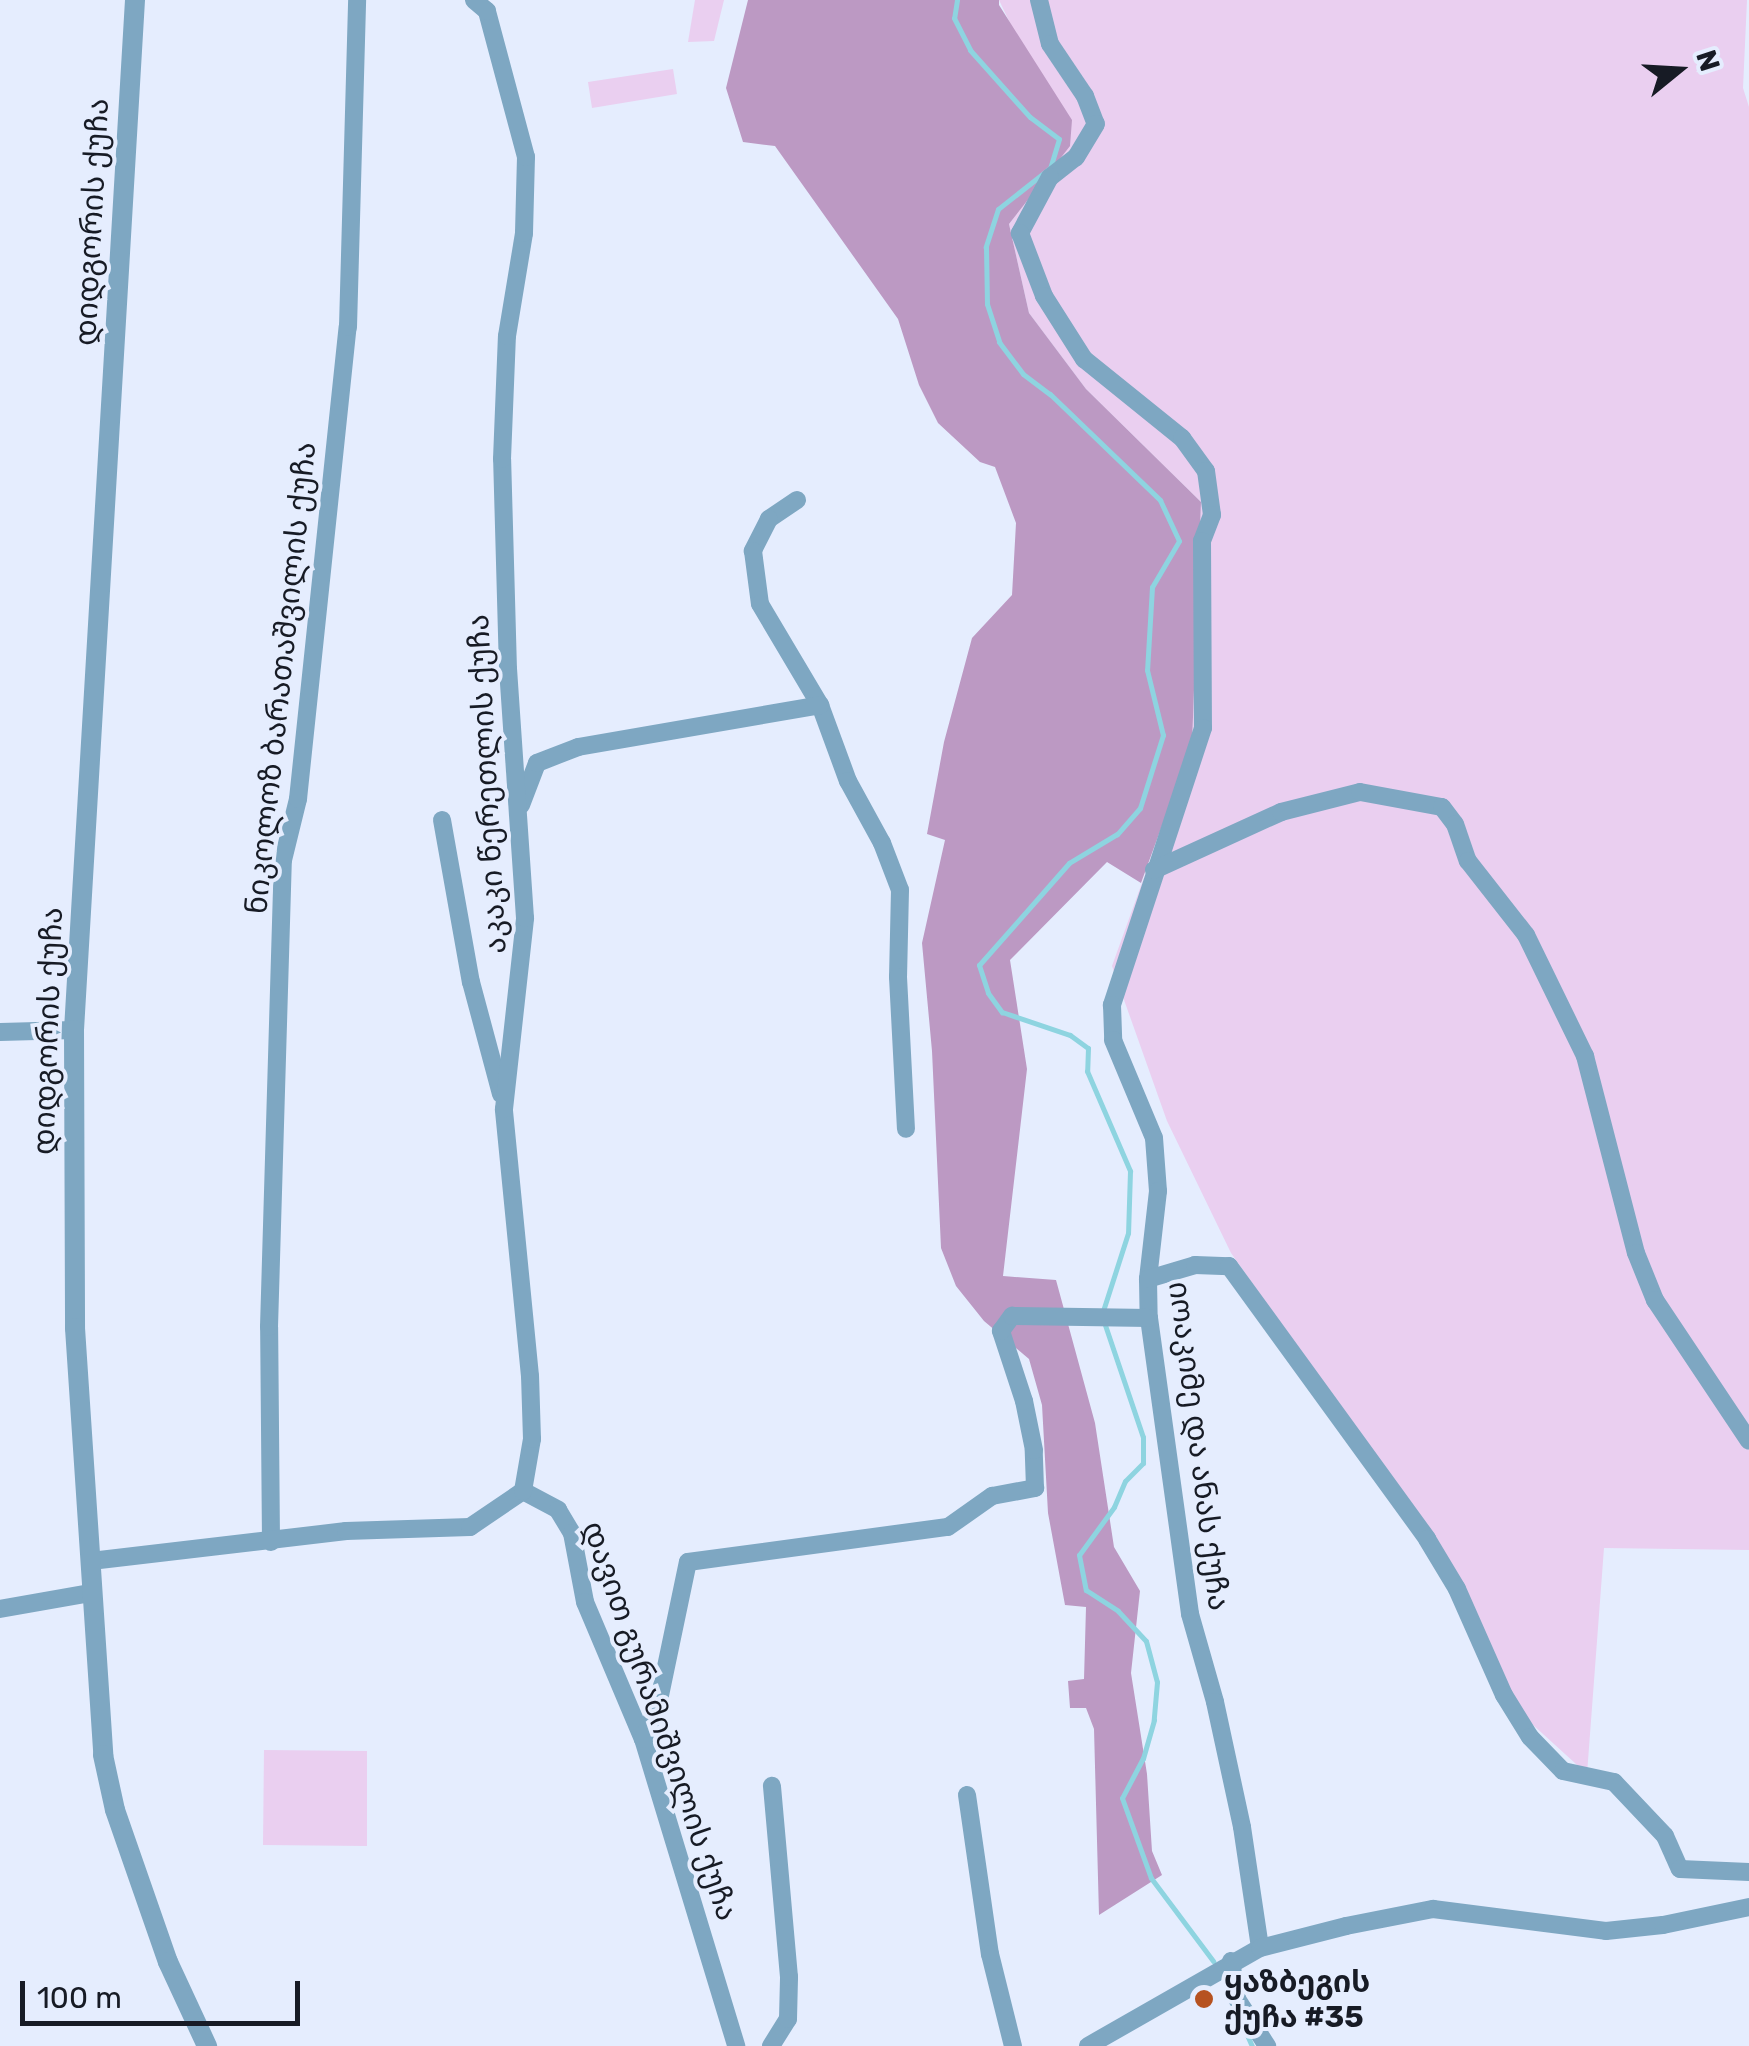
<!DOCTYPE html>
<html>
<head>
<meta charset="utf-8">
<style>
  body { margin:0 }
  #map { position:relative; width:1749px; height:2046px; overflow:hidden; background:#e5edfe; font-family:Rubik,"Noto Sans Georgian",sans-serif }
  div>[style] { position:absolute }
  .green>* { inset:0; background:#eacff0 }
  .forest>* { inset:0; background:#bc99c3 }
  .stream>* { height:5px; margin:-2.5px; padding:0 2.5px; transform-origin:2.5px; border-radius:2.5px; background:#8ed4e0 }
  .minor>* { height:18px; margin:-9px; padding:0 9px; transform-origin:9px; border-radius:9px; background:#7ea7c2 }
  .tertiary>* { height:20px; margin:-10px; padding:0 10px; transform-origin:10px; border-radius:10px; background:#7ea7c2 }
  .dots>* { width:28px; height:28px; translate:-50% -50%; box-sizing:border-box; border:5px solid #e5edfe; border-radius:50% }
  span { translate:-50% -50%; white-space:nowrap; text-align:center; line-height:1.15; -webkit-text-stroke:8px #e5edfe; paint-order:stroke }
  .street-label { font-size:30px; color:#171b25 }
  .poi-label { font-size:30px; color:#171b25; font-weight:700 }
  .left { translate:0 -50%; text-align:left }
  .north { position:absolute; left:1629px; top:20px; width:100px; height:100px; -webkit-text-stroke:8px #e5edfe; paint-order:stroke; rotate:72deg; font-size:28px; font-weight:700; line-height:40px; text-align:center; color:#171b25 }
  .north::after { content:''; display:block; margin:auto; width:35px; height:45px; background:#171b25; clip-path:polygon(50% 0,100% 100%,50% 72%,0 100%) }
  .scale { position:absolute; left:20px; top:1981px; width:280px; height:45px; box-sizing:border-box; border:5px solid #171b25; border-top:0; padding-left:12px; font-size:30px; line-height:35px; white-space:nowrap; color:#171b25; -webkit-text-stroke:8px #e5edfe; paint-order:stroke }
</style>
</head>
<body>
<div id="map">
  <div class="green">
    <div style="clip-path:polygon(695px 0,724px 0,714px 41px,688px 42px)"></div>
    <div style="clip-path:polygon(999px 0,1747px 0,1743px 88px,1749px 107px,1749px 1550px,1604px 1548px,1587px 1774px,1521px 1714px,1445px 1557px,1231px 1253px,1167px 1121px,1112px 966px,1192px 744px,1201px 502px,1086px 389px,1029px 313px,1009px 224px,1069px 146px)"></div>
    <div style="clip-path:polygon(673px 69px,677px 94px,592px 108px,588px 82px)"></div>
    <div style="clip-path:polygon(264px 1750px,367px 1751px,367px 1846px,263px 1845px)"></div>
  </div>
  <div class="forest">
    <div style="clip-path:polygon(748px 0,999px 0,999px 5px,1072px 120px,1070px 146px,1009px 224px,1029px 313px,1086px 389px,1201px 502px,1192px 744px,1141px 883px,1107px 862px,1010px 960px,1027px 1069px,1003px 1276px,1056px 1280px,1095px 1423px,1114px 1547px,1140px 1591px,1131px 1673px,1147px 1774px,1152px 1851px,1162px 1875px,1099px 1915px,1094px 1729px,1086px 1708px,1070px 1708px,1068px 1681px,1084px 1679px,1086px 1607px,1065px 1605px,1048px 1513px,1042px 1405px,1029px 1359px,984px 1321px,956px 1286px,941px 1248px,932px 1051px,922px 943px,945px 840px,927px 834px,944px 742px,972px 638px,1012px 595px,1016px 523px,995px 467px,980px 462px,938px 423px,919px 385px,898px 319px,775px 146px,743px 142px,726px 88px)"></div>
  </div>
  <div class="stream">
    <div style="left:957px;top:0;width:18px;rotate:99deg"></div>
    <div style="left:954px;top:18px;width:36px;rotate:63deg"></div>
    <div style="left:970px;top:50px;width:90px;rotate:48.2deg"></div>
    <div style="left:1030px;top:117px;width:36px;rotate:37deg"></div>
    <div style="left:1059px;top:139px;width:30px;rotate:107deg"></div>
    <div style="left:1050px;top:168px;width:66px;rotate:141.7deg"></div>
    <div style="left:998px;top:209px;width:40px;rotate:108deg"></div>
    <div style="left:986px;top:247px;width:57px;rotate:89deg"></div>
    <div style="left:987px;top:304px;width:40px;rotate:72deg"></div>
    <div style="left:999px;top:342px;width:40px;rotate:53deg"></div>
    <div style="left:1023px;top:374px;width:34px;rotate:37deg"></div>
    <div style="left:1050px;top:394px;width:153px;rotate:43.9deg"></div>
    <div style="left:1160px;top:500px;width:45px;rotate:65.1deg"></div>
    <div style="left:1179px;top:541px;width:53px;rotate:120.4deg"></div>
    <div style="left:1152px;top:587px;width:83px;rotate:93.4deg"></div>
    <div style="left:1147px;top:670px;width:67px;rotate:76.2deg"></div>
    <div style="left:1163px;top:735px;width:77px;rotate:107.5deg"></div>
    <div style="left:1140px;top:808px;width:35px;rotate:131deg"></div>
    <div style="left:1117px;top:834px;width:56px;rotate:148.9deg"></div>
    <div style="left:1069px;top:863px;width:136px;rotate:131.4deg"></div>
    <div style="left:979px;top:965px;width:29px;rotate:72deg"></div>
    <div style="left:988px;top:993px;width:24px;rotate:54deg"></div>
    <div style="left:1002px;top:1012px;width:72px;rotate:18.7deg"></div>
    <div style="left:1070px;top:1035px;width:22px;rotate:36deg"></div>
    <div style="left:1088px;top:1048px;width:23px;rotate:92deg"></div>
    <div style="left:1087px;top:1071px;width:109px;rotate:66.7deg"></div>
    <div style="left:1130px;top:1171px;width:62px;rotate:91.8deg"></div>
    <div style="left:1128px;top:1233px;width:82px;rotate:107.8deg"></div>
    <div style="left:1104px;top:1322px;width:121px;rotate:71.3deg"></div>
    <div style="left:1143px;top:1437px;width:26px;rotate:90deg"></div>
    <div style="left:1143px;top:1463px;width:25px;rotate:135deg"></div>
    <div style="left:1125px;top:1481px;width:28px;rotate:113deg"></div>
    <div style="left:1114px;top:1507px;width:59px;rotate:126.1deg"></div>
    <div style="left:1079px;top:1555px;width:36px;rotate:79deg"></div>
    <div style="left:1086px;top:1590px;width:38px;rotate:33deg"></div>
    <div style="left:1118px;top:1611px;width:41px;rotate:47deg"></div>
    <div style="left:1146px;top:1641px;width:42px;rotate:75deg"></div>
    <div style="left:1157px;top:1682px;width:38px;rotate:95deg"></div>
    <div style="left:1154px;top:1720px;width:40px;rotate:106deg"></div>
    <div style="left:1143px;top:1758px;width:45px;rotate:117.7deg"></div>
    <div style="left:1122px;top:1798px;width:85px;rotate:70.1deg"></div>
    <div style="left:1151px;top:1878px;width:104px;rotate:53.2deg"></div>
    <div style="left:1239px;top:2017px;width:32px;rotate:66deg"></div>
  </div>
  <div class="minor">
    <div style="left:1039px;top:0;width:45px;rotate:76deg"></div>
    <div style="left:1050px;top:44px;width:63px;rotate:56.1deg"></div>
    <div style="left:1085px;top:96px;width:30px;rotate:69deg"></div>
    <div style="left:1096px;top:124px;width:39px;rotate:121deg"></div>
    <div style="left:1076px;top:157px;width:33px;rotate:142deg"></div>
    <div style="left:1050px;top:177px;width:64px;rotate:118.2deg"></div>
    <div style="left:1020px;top:233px;width:67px;rotate:69.1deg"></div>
    <div style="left:1044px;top:296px;width:75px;rotate:57.6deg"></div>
    <div style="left:1084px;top:359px;width:126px;rotate:38.9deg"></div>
    <div style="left:1182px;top:438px;width:41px;rotate:54deg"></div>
    <div style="left:1206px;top:471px;width:44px;rotate:82.2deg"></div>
    <div style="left:1212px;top:515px;width:28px;rotate:111deg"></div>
    <div style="left:1202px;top:541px;width:187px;rotate:89.7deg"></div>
    <div style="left:1203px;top:728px;width:292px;rotate:108.2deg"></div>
    <div style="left:1112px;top:1005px;width:35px;rotate:88deg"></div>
    <div style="left:1113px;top:1040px;width:106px;rotate:67.3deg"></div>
    <div style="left:1154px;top:1138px;width:53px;rotate:85.7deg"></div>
    <div style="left:1158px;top:1191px;width:89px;rotate:96.5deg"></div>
    <div style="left:1148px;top:1279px;width:39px;rotate:89deg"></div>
    <div style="left:1149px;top:1318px;width:299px;rotate:82.1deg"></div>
    <div style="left:1190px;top:1614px;width:91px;rotate:74.1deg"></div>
    <div style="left:1215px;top:1702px;width:128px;rotate:77.8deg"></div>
    <div style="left:1242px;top:1827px;width:122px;rotate:81.5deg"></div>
    <div style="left:797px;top:500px;width:34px;rotate:146deg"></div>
    <div style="left:769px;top:519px;width:36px;rotate:117deg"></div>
    <div style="left:753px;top:551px;width:53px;rotate:82.5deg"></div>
    <div style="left:760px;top:604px;width:117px;rotate:59.3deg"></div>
    <div style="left:820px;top:705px;width:81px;rotate:69.8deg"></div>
    <div style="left:848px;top:781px;width:71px;rotate:61.3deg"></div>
    <div style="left:882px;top:843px;width:50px;rotate:69deg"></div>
    <div style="left:900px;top:890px;width:87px;rotate:91.3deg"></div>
    <div style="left:898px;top:977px;width:152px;rotate:87deg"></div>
    <div style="left:521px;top:805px;width:45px;rotate:-69.1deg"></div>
    <div style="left:537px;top:763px;width:44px;rotate:-21.3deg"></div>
    <div style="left:578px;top:747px;width:246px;rotate:-9.8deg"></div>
    <div style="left:442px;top:820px;width:165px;rotate:79.9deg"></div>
    <div style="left:471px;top:982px;width:116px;rotate:75deg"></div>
    <div style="left:1154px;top:870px;width:140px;rotate:-24.5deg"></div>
    <div style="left:1281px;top:812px;width:81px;rotate:-14.2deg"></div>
    <div style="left:1360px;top:792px;width:83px;rotate:10.4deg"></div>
    <div style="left:1442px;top:807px;width:21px;rotate:53deg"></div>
    <div style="left:1455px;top:824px;width:39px;rotate:71deg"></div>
    <div style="left:1468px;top:861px;width:94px;rotate:51.9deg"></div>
    <div style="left:1526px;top:935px;width:135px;rotate:64deg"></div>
    <div style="left:1585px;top:1056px;width:203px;rotate:75.5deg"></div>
    <div style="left:1636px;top:1253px;width:51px;rotate:68deg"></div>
    <div style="left:1655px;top:1300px;width:169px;rotate:56.3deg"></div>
    <div style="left:0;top:1032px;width:74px;rotate:-1.5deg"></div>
    <div style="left:1148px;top:1279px;width:49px;rotate:-16.6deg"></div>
    <div style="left:1195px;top:1265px;width:34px;rotate:2deg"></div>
    <div style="left:1229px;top:1266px;width:337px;rotate:54deg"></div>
    <div style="left:1427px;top:1539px;width:58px;rotate:59deg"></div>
    <div style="left:1457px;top:1589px;width:116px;rotate:66.1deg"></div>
    <div style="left:1504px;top:1695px;width:49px;rotate:58.2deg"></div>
    <div style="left:1530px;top:1737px;width:47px;rotate:45.9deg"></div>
    <div style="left:1563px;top:1771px;width:52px;rotate:12.2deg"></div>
    <div style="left:1614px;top:1782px;width:74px;rotate:46.6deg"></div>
    <div style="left:1665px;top:1836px;width:36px;rotate:66deg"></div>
    <div style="left:1680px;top:1869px;width:69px;rotate:2.5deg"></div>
    <div style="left:523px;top:1491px;width:40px;rotate:28deg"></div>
    <div style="left:558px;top:1510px;width:27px;rotate:59deg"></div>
    <div style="left:572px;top:1533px;width:70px;rotate:79.3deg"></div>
    <div style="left:585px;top:1602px;width:149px;rotate:67.1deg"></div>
    <div style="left:643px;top:1739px;width:321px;rotate:73.1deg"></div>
    <div style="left:271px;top:1542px;width:215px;rotate:-90.5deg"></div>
    <div style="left:269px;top:1327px;width:467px;rotate:-88.3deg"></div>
    <div style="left:283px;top:860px;width:63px;rotate:-76.2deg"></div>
    <div style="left:298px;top:799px;width:475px;rotate:-84deg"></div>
    <div style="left:348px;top:327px;width:327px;rotate:-88.4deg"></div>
    <div style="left:91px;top:1561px;width:257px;rotate:-6.7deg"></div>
    <div style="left:346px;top:1531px;width:124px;rotate:-1.8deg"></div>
    <div style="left:470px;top:1527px;width:64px;rotate:-34.2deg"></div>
    <div style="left:523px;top:1491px;width:53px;rotate:-80.2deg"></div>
    <div style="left:532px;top:1439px;width:63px;rotate:-91.8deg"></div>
    <div style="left:530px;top:1376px;width:268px;rotate:-95.6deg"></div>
    <div style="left:504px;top:1109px;width:192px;rotate:-83.7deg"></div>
    <div style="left:525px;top:918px;width:249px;rotate:-93.9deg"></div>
    <div style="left:508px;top:670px;width:211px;rotate:-91.6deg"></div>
    <div style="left:502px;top:459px;width:123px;rotate:-87.7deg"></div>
    <div style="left:507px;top:336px;width:104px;rotate:-80.6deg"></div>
    <div style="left:524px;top:233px;width:76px;rotate:-88.5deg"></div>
    <div style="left:526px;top:157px;width:151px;rotate:-105deg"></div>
    <div style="left:487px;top:11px;width:17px;rotate:-140deg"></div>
    <div style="left:0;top:1609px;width:91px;rotate:-10.1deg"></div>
    <div style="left:643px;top:1739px;width:37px;rotate:-66deg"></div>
    <div style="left:658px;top:1705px;width:146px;rotate:-78.2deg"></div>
    <div style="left:688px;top:1562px;width:262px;rotate:-7.7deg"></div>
    <div style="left:948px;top:1527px;width:54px;rotate:-35.2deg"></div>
    <div style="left:992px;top:1496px;width:44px;rotate:-10.5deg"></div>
    <div style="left:1035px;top:1488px;width:38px;rotate:-92deg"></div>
    <div style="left:1034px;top:1450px;width:50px;rotate:-101.5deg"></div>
    <div style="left:1024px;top:1401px;width:74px;rotate:-108.2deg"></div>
    <div style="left:1001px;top:1331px;width:19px;rotate:-54deg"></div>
    <div style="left:1012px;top:1316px;width:137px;rotate:0.8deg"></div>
    <div style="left:967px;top:1795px;width:161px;rotate:81.8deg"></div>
    <div style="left:990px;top:1954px;width:95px;rotate:76deg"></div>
    <div style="left:1231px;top:1961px;width:38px;rotate:81deg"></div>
    <div style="left:1237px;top:1999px;width:56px;rotate:57.4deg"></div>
    <div style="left:771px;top:2046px;width:32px;rotate:-58deg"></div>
    <div style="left:788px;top:2019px;width:42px;rotate:-88.6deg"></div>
    <div style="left:789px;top:1977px;width:192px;rotate:-95.1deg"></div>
    <div style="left:1088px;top:2046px;width:198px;rotate:-29.7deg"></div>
    <div style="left:1260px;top:1948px;width:89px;rotate:-14.3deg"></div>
    <div style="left:1346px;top:1926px;width:89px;rotate:-11.1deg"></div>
    <div style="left:1433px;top:1909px;width:174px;rotate:7.2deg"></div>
    <div style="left:1606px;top:1931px;width:57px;rotate:-6deg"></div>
    <div style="left:1663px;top:1925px;width:88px;rotate:-11.8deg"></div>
  </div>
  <div class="tertiary">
    <div style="left:135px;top:0;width:1032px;rotate:93.39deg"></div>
    <div style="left:74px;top:1030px;width:298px;rotate:89.8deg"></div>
    <div style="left:75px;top:1328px;width:428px;rotate:86.2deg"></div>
    <div style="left:103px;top:1755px;width:56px;rotate:77.7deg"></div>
    <div style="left:115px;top:1810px;width:161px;rotate:70.8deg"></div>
    <div style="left:168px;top:1962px;width:93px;rotate:65.1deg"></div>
  </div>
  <div class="dots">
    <div style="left:1204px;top:1999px;background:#b65220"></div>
  </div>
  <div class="street-label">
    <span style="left:92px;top:222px;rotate:-87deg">დიდგორის ქუჩა</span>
    <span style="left:281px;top:678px;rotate:-84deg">ნიკოლოზ ბარათაშვილის ქუჩა</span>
    <span style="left:487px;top:784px;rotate:-93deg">აკაკი წერეთლის ქუჩა</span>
    <span style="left:48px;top:1031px;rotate:-88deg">დიდგორის ქუჩა</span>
    <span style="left:1199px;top:1446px;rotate:83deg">იოაკიმე და ანას ქუჩა</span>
    <span style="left:660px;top:1721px;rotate:71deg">დავით გურამიშვილის ქუჩა</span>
  </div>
  <div class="poi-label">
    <span class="left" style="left:1224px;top:1999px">ყაზბეგის<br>ქუჩა #35</span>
  </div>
  <div class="north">N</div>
  <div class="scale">100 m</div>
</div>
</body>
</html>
